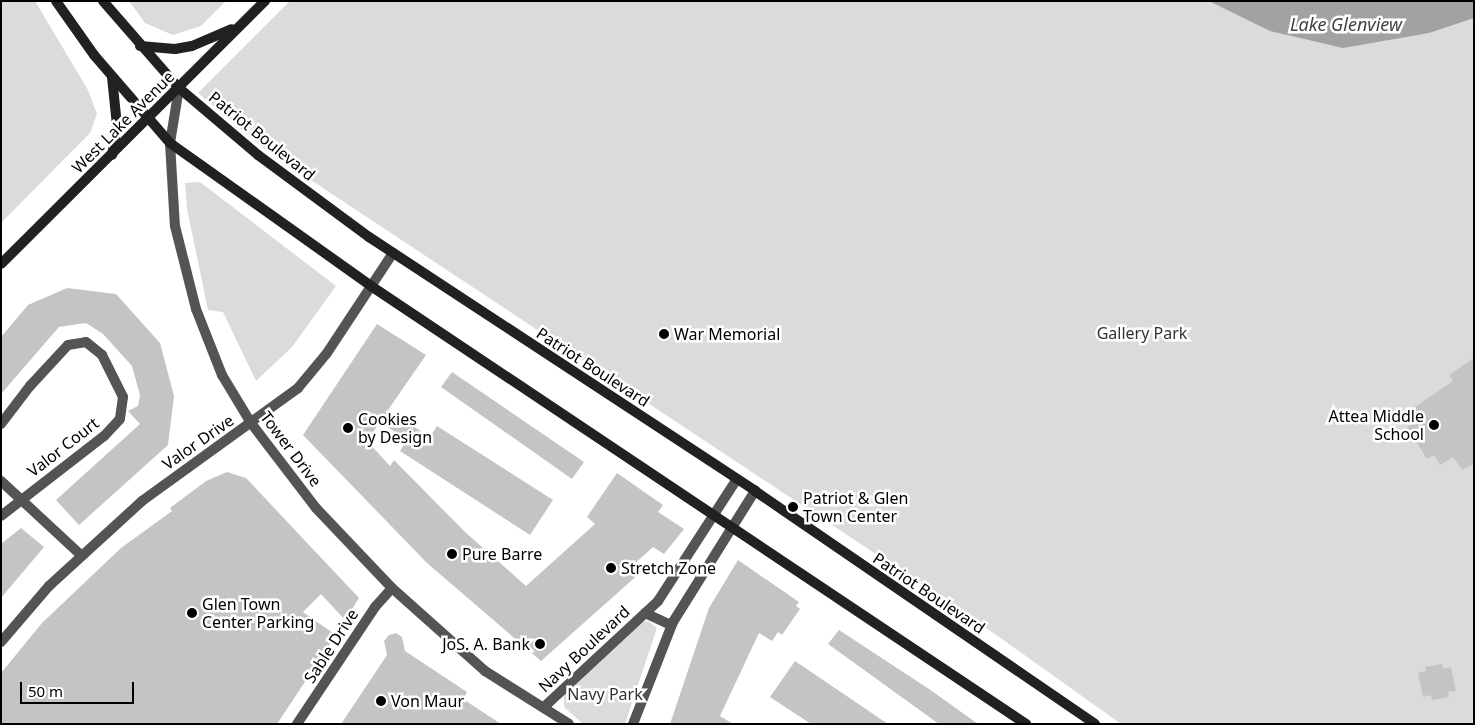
<!DOCTYPE html>
<html>
<head>
<meta charset="utf-8">
<style>
  body { margin:0 }
  #map { position:relative; width:1475px; height:725px; overflow:hidden; background:#fff; font-family:"Noto Sans",sans-serif }
  div>[style] { position:absolute }
  .green>* { inset:0; background:#dbdbdb }
  .water>* { inset:0; background:#a2a2a2 }
  .building>* { inset:0; background:#c4c4c4 }
  .street>* { height:10px; margin:-5px; padding:0 5px; transform-origin:5px; border-radius:5px; background:#545454 }
  .secondary>* { height:10px; margin:-5px; padding:0 5px; transform-origin:5px; border-radius:5px; background:#212121 }
  .dots>* { width:14px; height:14px; translate:-50% -50%; box-sizing:border-box; border:2px solid #fff; border-radius:50% }
  span { translate:-50% -50%; white-space:nowrap; text-align:center; line-height:1.15; -webkit-text-stroke:5px #fff; paint-order:stroke }
  .street-label { font-size:16px; color:#000 }
  .park-label { font-size:16px; color:#323232 }
  .poi-label { font-size:16px; color:#000 }
  .left { translate:0 -50%; text-align:left }
  .right { translate:-100% -50%; text-align:right }
  .water-label { font-size:18px; color:#434343; font-style:italic }
  .frame { position:absolute; inset:0; border:2px solid #000; pointer-events:none }
  .scale { position:absolute; left:20px; top:682px; width:114px; height:22px; box-sizing:border-box; border:2px solid #000; border-top:0; padding-left:6px; font-size:15px; line-height:18px; white-space:nowrap; color:#000; -webkit-text-stroke:4px #fff; paint-order:stroke }
</style>
</head>
<body>
<div id="map">
  <div class="green">
    <div style="clip-path:polygon(1px 1px,35px 1px,88px 90px,97px 114px,90px 133px,1px 223px)"></div>
    <div style="clip-path:polygon(129px 1px,226px 1px,201px 26px,173px 35px,145px 23px)"></div>
    <div style="clip-path:polygon(290px 1px,1474px 1px,1474px 724px,1121px 724px,971px 617px,267px 151px,198px 93px)"></div>
    <div style="clip-path:polygon(200px 182px,336px 286px,292px 347px,256px 381px,223px 312px,208px 310px,187px 209px,185px 183px)"></div>
    <div style="clip-path:polygon(648px 621px,656px 627px,656px 631px,625px 724px,583px 724px,564px 707px,564px 694px,640px 622px)"></div>
  </div>
  <div class="water">
    <div style="clip-path:polygon(1209px 1px,1474px 1px,1474px 18px,1429px 33px,1343px 48px,1270px 31px)"></div>
  </div>
  <div class="building">
    <div style="clip-path:polygon(67px 288px,116px 294px,160px 343px,174px 396px,168px 445px,79px 525px,56px 500px,140px 424px,128px 411px,138px 406px,140px 395px,132px 366px,103px 334px,86px 323px,59px 327px,1px 394px,1px 337px,28px 305px)"></div>
    <div style="clip-path:polygon(377px 324px,426px 355px,388px 410px,430px 437px,437px 426px,553px 500px,530px 535px,400px 451px,407px 440px,380px 422px,367px 441px,390px 466px,394px 460px,465px 532px,526px 586px,595px 524px,587px 517px,617px 473px,663px 505px,658px 512px,684px 529px,664px 554px,653px 547px,633px 565px,640px 573px,541px 661px,427px 563px,303px 435px)"></div>
    <div style="clip-path:polygon(1474px 358px,1474px 464px,1462px 470px,1453px 457px,1440px 465px,1434px 455px,1427px 459px,1407px 427px,1413px 423px,1406px 413px,1453px 381px,1449px 375px)"></div>
    <div style="clip-path:polygon(452px 372px,584px 462px,572px 479px,441px 387px)"></div>
    <div style="clip-path:polygon(227px 472px,246px 478px,359px 598px,345px 620px,321px 594px,303px 612px,336px 635px,277px 724px,1px 724px,1px 673px,42px 623px,121px 548px,172px 511px,170px 508px,206px 481px)"></div>
    <div style="clip-path:polygon(21px 528px,44px 547px,1px 598px,1px 544px)"></div>
    <div style="clip-path:polygon(738px 560px,799px 602px,796px 606px,800px 609px,782px 635px,778px 632px,772px 641px,759px 633px,720px 716px,733px 724px,670px 724px,709px 608px)"></div>
    <div style="clip-path:polygon(839px 630px,929px 689px,978px 724px,939px 724px,828px 644px)"></div>
    <div style="clip-path:polygon(396px 633px,402px 637px,405px 651px,467px 692px,463px 699px,501px 724px,341px 724px,387px 655px,384px 641px,389px 635px)"></div>
    <div style="clip-path:polygon(795px 661px,888px 724px,811px 724px,770px 697px)"></div>
    <div style="clip-path:polygon(1442px 664px,1443px 669px,1451px 667px,1456px 691px,1448px 692px,1449px 697px,1432px 700px,1431px 695px,1423px 697px,1418px 673px,1426px 671px,1425px 667px)"></div>
  </div>
  <div class="street">
    <div style="left:179px;top:88px;width:56px;rotate:99.3deg"></div>
    <div style="left:170px;top:143px;width:83px;rotate:86.6deg"></div>
    <div style="left:175px;top:226px;width:86px;rotate:75.8deg"></div>
    <div style="left:196px;top:309px;width:71px;rotate:68.5deg"></div>
    <div style="left:222px;top:375px;width:56px;rotate:58.9deg"></div>
    <div style="left:251px;top:423px;width:107px;rotate:52.6deg"></div>
    <div style="left:316px;top:508px;width:110px;rotate:46.5deg"></div>
    <div style="left:392px;top:588px;width:125px;rotate:41.7deg"></div>
    <div style="left:485px;top:671px;width:99px;rotate:32.2deg"></div>
    <div style="left:1px;top:424px;width:48px;rotate:-52.7deg"></div>
    <div style="left:30px;top:386px;width:56px;rotate:-47.2deg"></div>
    <div style="left:68px;top:345px;width:18px;rotate:-9deg"></div>
    <div style="left:86px;top:342px;width:21px;rotate:39deg"></div>
    <div style="left:102px;top:355px;width:47px;rotate:63.4deg"></div>
    <div style="left:123px;top:397px;width:22px;rotate:98deg"></div>
    <div style="left:120px;top:419px;width:23px;rotate:133deg"></div>
    <div style="left:104px;top:436px;width:130px;rotate:142.2deg"></div>
    <div style="left:1px;top:481px;width:109px;rotate:42.8deg"></div>
    <div style="left:645px;top:613px;width:29px;rotate:25deg"></div>
    <div style="left:1px;top:642px;width:74px;rotate:-49.4deg"></div>
    <div style="left:49px;top:586px;width:126px;rotate:-42.4deg"></div>
    <div style="left:142px;top:501px;width:193px;rotate:-35.9deg"></div>
    <div style="left:298px;top:388px;width:45px;rotate:-50.4deg"></div>
    <div style="left:327px;top:353px;width:120px;rotate:-56.6deg"></div>
    <div style="left:544px;top:707px;width:156px;rotate:-42.9deg"></div>
    <div style="left:658px;top:601px;width:145px;rotate:-57.1deg"></div>
    <div style="left:297px;top:724px;width:141px;rotate:-56.3deg"></div>
    <div style="left:375px;top:607px;width:25px;rotate:-48deg"></div>
    <div style="left:633px;top:724px;width:110px;rotate:-68.6deg"></div>
    <div style="left:673px;top:622px;width:155px;rotate:-58deg"></div>
  </div>
  <div class="secondary">
    <div style="left:56px;top:1px;width:66px;rotate:54.9deg"></div>
    <div style="left:94px;top:55px;width:116px;rotate:49.2deg"></div>
    <div style="left:170px;top:143px;width:247px;rotate:35.4deg"></div>
    <div style="left:371px;top:286px;width:788px;rotate:33.77deg"></div>
    <div style="left:103px;top:1px;width:116px;rotate:48.9deg"></div>
    <div style="left:179px;top:88px;width:104px;rotate:40.3deg"></div>
    <div style="left:258px;top:155px;width:138px;rotate:36.5deg"></div>
    <div style="left:369px;top:237px;width:462px;rotate:33.3deg"></div>
    <div style="left:755px;top:491px;width:412px;rotate:34.4deg"></div>
    <div style="left:140px;top:46px;width:35px;rotate:5deg"></div>
    <div style="left:175px;top:49px;width:17px;rotate:-10deg"></div>
    <div style="left:192px;top:46px;width:43px;rotate:-23deg"></div>
    <div style="left:112px;top:77px;width:48px;rotate:84.1deg"></div>
    <div style="left:117px;top:125px;width:30px;rotate:99deg"></div>
    <div style="left:1px;top:264px;width:373px;rotate:-44.9deg"></div>
  </div>
  <div class="dots">
    <div style="left:664px;top:334px;background:#000"></div>
    <div style="left:1434px;top:425px;background:#000"></div>
    <div style="left:348px;top:428px;background:#000"></div>
    <div style="left:793px;top:507px;background:#000"></div>
    <div style="left:452px;top:554px;background:#000"></div>
    <div style="left:611px;top:568px;background:#000"></div>
    <div style="left:192px;top:613px;background:#000"></div>
    <div style="left:540px;top:644px;background:#000"></div>
    <div style="left:381px;top:701px;background:#000"></div>
  </div>
  <div class="street-label">
    <span style="left:123px;top:122px;rotate:-45deg">West Lake Avenue</span>
    <span style="left:262px;top:136px;rotate:39deg">Patriot Boulevard</span>
    <span style="left:593px;top:367px;rotate:33deg">Patriot Boulevard</span>
    <span style="left:198px;top:442px;rotate:-35deg">Valor Drive</span>
    <span style="left:63px;top:447px;rotate:-38deg">Valor Court</span>
    <span style="left:291px;top:449px;rotate:53deg">Tower Drive</span>
    <span style="left:929px;top:593px;rotate:34deg">Patriot Boulevard</span>
    <span style="left:331px;top:646px;rotate:-57deg">Sable Drive</span>
    <span style="left:584px;top:649px;rotate:-43deg">Navy Boulevard</span>
  </div>
  <div class="park-label">
    <span style="left:1142px;top:333px">Gallery Park</span>
    <span style="left:605px;top:694px">Navy Park</span>
  </div>
  <div class="poi-label">
    <span class="left" style="left:674px;top:334px">War Memorial</span>
    <span class="right" style="left:1424px;top:425px">Attea Middle<br>School</span>
    <span class="left" style="left:358px;top:428px">Cookies<br>by Design</span>
    <span class="left" style="left:803px;top:507px">Patriot &amp; Glen<br>Town Center</span>
    <span class="left" style="left:462px;top:554px">Pure Barre</span>
    <span class="left" style="left:621px;top:568px">Stretch Zone</span>
    <span class="left" style="left:202px;top:613px">Glen Town<br>Center Parking</span>
    <span class="right" style="left:530px;top:644px">JoS. A. Bank</span>
    <span class="left" style="left:391px;top:701px">Von Maur</span>
  </div>
  <div class="water-label">
    <span style="left:1346px;top:24px">Lake Glenview</span>
  </div>
  <div class="frame"></div>
  <div class="scale">50 m</div>
</div>
</body>
</html>
